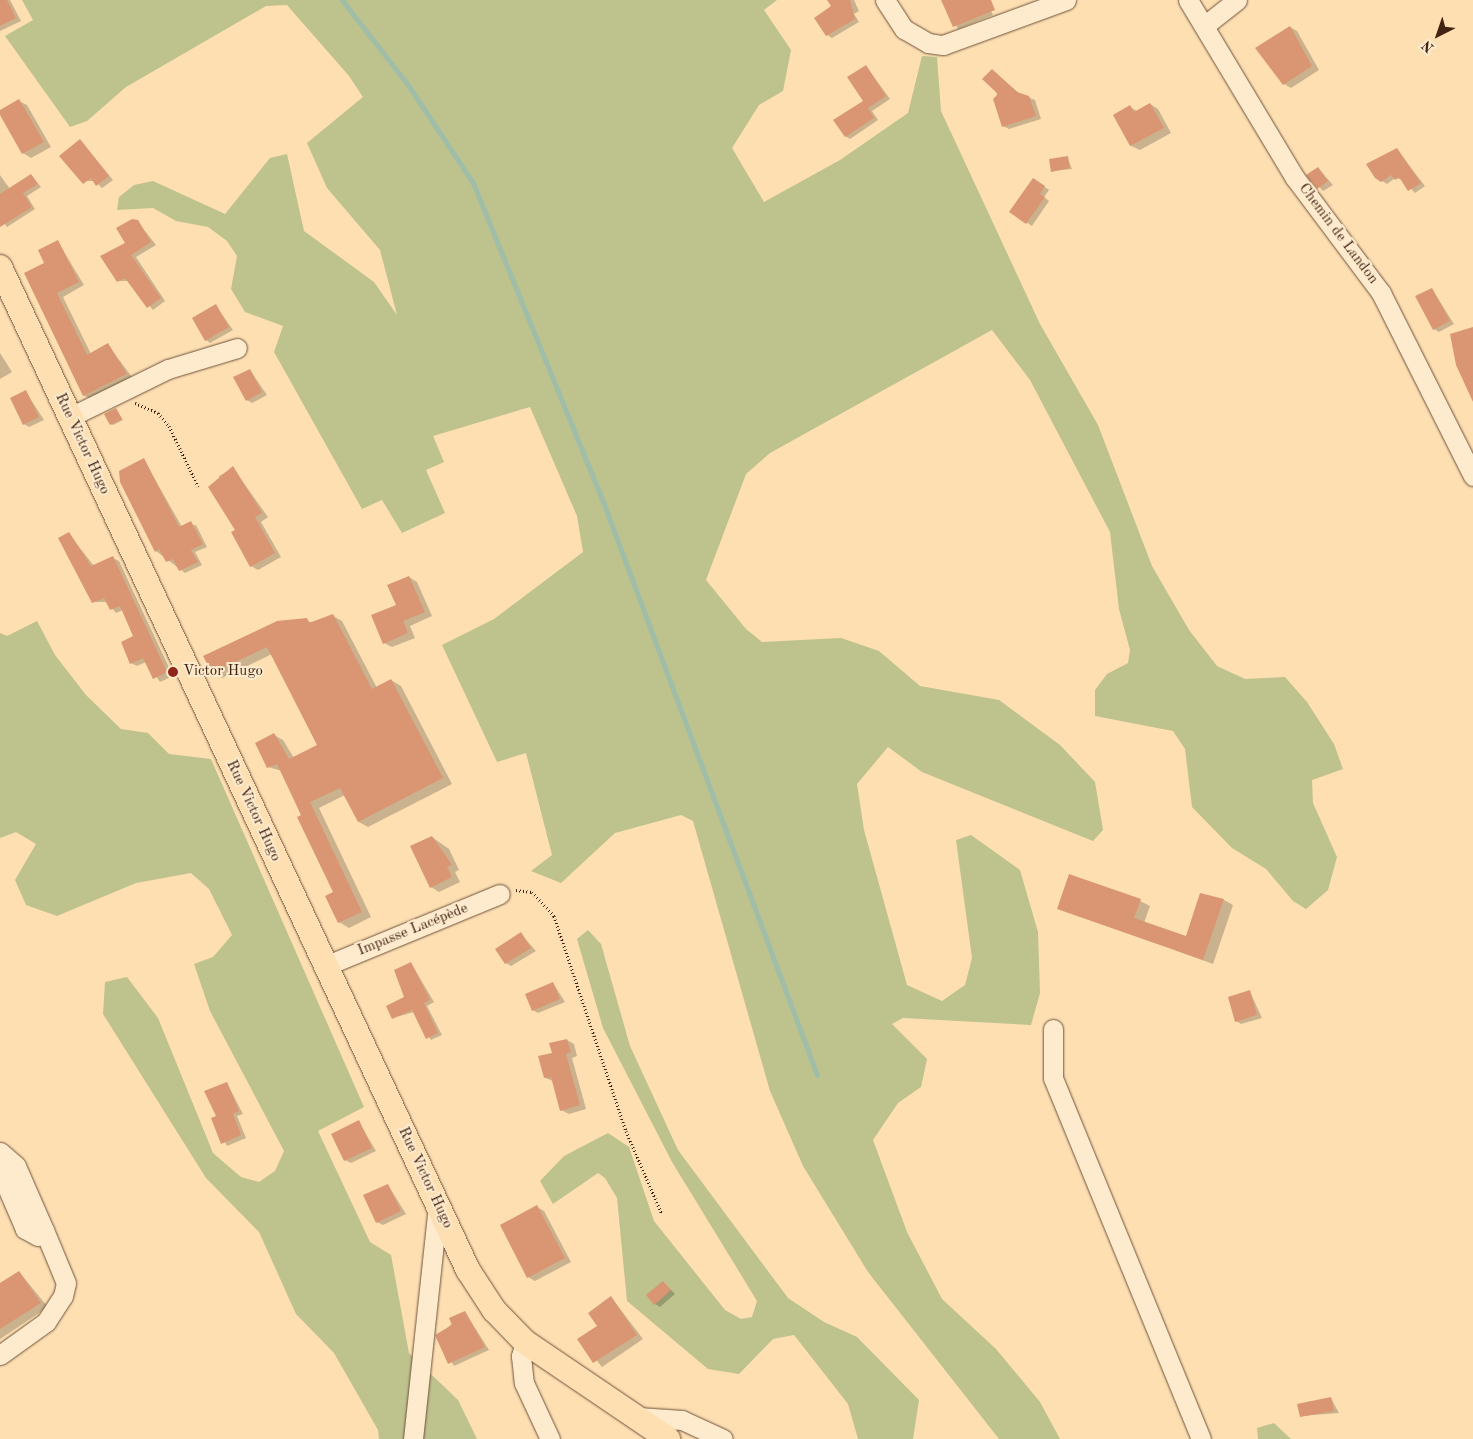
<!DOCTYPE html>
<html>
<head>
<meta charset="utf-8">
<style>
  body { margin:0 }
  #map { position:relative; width:1473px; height:1439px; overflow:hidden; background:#fddfb2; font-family:"Old Standard TT",serif }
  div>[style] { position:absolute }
  .green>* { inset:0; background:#bec28d }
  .shadow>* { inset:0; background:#0003 }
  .stream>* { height:5px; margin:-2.5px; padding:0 2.5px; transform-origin:2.5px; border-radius:2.5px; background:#a0bda8 }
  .building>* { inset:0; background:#da9673 }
  .path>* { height:3px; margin-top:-1.5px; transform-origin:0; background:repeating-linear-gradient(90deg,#402313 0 1px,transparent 0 3.5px) }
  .roads { filter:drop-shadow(0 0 1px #6f523b) drop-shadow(0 0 1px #6f523b) }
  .minor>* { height:19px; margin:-9.5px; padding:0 9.5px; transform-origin:9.5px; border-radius:9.5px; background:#feeacd }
  .major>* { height:24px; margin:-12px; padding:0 12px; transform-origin:12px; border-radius:12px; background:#fddfb2 }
  .dots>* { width:14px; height:14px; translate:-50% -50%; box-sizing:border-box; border:2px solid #feeacd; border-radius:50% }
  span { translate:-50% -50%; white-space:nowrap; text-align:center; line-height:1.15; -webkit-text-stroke:4px #feeacd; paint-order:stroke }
  .street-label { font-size:15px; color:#402313 }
  .poi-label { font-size:15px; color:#402313 }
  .left { translate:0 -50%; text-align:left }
  .north { position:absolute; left:1413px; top:10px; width:50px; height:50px; -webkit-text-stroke:4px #feeacd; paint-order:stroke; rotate:221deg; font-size:14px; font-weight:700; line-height:20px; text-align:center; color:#402313 }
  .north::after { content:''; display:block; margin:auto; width:18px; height:22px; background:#402313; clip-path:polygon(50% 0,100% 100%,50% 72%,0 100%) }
</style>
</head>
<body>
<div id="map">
  <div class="green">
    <div style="clip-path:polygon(22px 0,777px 0,764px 10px,791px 50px,783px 91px,759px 105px,732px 148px,764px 202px,840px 160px,908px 113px,922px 56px,937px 57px,941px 111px,1040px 324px,1098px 425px,1152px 566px,1189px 630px,1217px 666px,1245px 679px,1285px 677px,1307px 702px,1334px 744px,1343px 769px,1312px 780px,1313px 803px,1337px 857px,1328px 890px,1306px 909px,1293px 901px,1266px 869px,1232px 848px,1192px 807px,1185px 749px,1173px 731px,1095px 716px,1095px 690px,1107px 674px,1128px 663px,1130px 650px,1119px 609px,1110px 532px,1030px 380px,992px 330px,770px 453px,746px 474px,706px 580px,746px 629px,762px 642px,841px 638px,879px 651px,920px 686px,999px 700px,1060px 745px,1095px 782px,1103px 830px,1093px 841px,922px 772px,888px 747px,857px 784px,864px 830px,907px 985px,942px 1001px,965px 985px,972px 958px,956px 840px,971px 835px,1020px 870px,1038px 932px,1040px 993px,1031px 1025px,903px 1018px,892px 1024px,927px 1059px,921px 1087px,898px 1103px,873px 1140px,907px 1232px,942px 1299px,996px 1349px,1040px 1402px,1060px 1439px,999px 1439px,868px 1272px,803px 1166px,770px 1091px,693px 821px,681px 815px,615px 833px,561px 883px,531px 871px,552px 855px,526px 753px,497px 762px,442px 645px,494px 619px,583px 552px,577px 516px,530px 407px,433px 436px,444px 462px,426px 470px,445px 513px,402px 533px,382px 500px,362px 509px,274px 352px,283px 326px,245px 312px,231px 289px,237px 256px,227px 241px,208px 227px,176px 221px,153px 208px,117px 210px,119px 197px,134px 185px,153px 181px,225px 214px,270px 158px,287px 154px,304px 231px,374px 282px,397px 315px,380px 250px,327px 188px,307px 143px,363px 97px,349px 76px,287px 5px,266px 6px,126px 87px,87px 121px,70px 127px,5px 36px,33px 20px)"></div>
    <div style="clip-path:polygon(37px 621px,55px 655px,86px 695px,121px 729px,148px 733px,169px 754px,211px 759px,364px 1107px,318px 1131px,370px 1242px,391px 1255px,409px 1353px,458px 1400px,477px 1439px,379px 1439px,378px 1430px,334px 1353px,296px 1314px,259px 1232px,206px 1178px,103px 1014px,105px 982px,127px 977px,158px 1018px,213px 1153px,241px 1177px,259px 1182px,275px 1171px,284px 1151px,210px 1011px,194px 964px,213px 957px,232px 935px,209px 889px,191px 873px,136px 883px,57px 916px,26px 905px,15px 880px,36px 844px,16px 832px,0 838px,0 633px,7px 636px)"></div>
    <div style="clip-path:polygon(588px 930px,601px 944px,630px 1046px,678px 1150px,788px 1298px,824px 1322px,857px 1337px,919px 1400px,913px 1439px,858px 1439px,848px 1404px,794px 1335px,773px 1339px,739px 1374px,708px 1369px,627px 1301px,617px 1198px,605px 1178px,598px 1173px,553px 1204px,540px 1181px,564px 1156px,608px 1133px,629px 1147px,654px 1221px,725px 1310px,741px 1319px,752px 1317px,757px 1301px,672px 1162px,603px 1028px,577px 939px)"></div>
    <div style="clip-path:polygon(1274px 1423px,1291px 1439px,1258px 1439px,1257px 1428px)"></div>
  </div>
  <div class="shadow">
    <div style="clip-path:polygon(0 0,10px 0,21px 21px,0 31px)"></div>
    <div style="clip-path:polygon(829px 0,854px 0,859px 11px,854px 14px,859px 22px,832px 38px,827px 35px,833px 6px)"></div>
    <div style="clip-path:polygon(942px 0,986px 0,993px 15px,958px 29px)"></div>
    <div style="clip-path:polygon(1290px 27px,1297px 31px,1319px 70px,1291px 88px,1284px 84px)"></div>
    <div style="clip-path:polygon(866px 66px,890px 99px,872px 111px,878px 120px,850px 139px,845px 136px,864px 101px)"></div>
    <div style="clip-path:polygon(992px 70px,1020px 94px,1035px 100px,1041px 119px,1009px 129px,1003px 126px)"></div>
    <div style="clip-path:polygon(19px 101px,27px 105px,51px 147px,31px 158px,23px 153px,0 113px)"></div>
    <div style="clip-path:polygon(1150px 104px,1158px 109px,1171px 133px,1140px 150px,1131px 146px,1115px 116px,1130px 107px,1137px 111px)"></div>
    <div style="clip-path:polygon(81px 141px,113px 180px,102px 188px,95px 181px,82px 181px)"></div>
    <div style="clip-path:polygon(1397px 150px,1425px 186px,1415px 193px,1403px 180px,1395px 178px,1387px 184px,1376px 177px)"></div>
    <div style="clip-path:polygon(1067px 157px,1072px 169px,1052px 171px)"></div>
    <div style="clip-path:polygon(1318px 168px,1333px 185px,1323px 191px,1308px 175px)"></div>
    <div style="clip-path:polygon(0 175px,10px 189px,31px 175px,41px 187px,27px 196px,35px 209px,7px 227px,0 218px)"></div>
    <div style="clip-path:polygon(1038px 182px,1049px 190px,1044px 197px,1049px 201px,1032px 226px,1011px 212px)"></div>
    <div style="clip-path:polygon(138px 222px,156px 245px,136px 257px,165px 301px,153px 310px,129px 281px,118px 281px)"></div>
    <div style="clip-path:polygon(58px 242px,84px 285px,63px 297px,91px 354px,108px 345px,132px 377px,89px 398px,83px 395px,46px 263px)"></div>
    <div style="clip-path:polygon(1432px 289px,1454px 324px,1439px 332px,1434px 329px)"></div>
    <div style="clip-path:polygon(216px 306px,233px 330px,210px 343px,206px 340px)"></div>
    <div style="clip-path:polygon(0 353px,12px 372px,0 379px)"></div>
    <div style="clip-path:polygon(250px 370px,267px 395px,252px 403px,247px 400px)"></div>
    <div style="clip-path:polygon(26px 392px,44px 420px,29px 427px,24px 424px)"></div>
    <div style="clip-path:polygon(116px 409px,123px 420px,113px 425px,111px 424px)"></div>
    <div style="clip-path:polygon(144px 460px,182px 527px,196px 525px,207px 547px,195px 552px,202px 565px,185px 573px,156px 551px)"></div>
    <div style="clip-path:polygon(233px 468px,268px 517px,261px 522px,281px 557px,258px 570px,251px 566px,219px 476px)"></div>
    <div style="clip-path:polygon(69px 534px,94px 566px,113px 558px,119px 561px,173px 676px,160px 682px,146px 662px,137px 666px,131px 663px,135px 636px,123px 610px,116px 613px,107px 602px,93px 602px)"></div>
    <div style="clip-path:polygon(409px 577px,417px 582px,432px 616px,410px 626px,415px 638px,392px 647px,384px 643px)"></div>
    <div style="clip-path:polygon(333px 616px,342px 621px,377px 688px,391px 680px,401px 686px,452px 784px,368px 827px,359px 822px,345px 795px,319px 808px,371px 917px,349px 928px,339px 922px,335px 893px,282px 771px,268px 767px,274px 735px,283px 740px,294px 758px,319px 746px,272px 654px,222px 678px,212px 672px,306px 620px,313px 623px)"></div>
    <div style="clip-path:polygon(432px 837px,449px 849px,459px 870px,455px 872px,460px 882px,439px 892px,431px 887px)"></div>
    <div style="clip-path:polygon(1224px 900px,1233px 905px,1213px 964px,1059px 908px,1140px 901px,1150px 906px,1144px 923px,1186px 938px)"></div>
    <div style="clip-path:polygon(521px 934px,536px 951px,511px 966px,506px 963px)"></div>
    <div style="clip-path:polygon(411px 963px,434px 1002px,427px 1006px,442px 1035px,431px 1040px,414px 1012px,393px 1018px,405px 997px)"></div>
    <div style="clip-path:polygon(553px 983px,565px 1002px,538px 1013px,533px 1010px)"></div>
    <div style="clip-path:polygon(1250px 992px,1262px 1018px,1241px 1024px,1236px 1021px)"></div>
    <div style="clip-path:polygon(567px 1040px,574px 1044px,577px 1056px,572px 1058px,586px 1109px,569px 1114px,561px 1110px,553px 1081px,545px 1078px)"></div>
    <div style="clip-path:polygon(227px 1083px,243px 1114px,237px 1116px,246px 1138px,227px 1146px,212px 1119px,218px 1117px)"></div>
    <div style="clip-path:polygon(359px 1122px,376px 1151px,351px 1163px,345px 1160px)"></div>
    <div style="clip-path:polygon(388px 1185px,406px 1214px,383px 1225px,377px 1222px)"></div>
    <div style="clip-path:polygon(537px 1207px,544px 1211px,571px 1262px,535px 1281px,528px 1277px,501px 1226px)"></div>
    <div style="clip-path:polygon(19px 1272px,48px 1307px,0 1339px,0 1285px)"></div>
    <div style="clip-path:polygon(663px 1282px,675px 1294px,660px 1307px,655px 1304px)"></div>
    <div style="clip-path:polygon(611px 1297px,643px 1339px,602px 1367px,579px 1339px,599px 1327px)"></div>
    <div style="clip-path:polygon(465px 1312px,489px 1350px,454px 1366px,436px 1338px)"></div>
    <div style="clip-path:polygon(1331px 1398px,1339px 1413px,1301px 1416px)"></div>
  </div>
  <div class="stream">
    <div style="left:342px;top:0;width:108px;rotate:52.2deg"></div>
    <div style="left:408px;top:85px;width:118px;rotate:56.4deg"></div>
    <div style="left:473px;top:183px;width:341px;rotate:67.8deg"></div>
    <div style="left:602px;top:499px;width:615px;rotate:69.53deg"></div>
  </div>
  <div class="building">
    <div style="clip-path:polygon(0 0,7px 0,16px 18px,0 26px)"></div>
    <div style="clip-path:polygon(827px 0,850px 0,855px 19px,826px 36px,814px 18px,831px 6px)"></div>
    <div style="clip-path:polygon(941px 0,991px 0,995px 10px,953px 27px)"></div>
    <div style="clip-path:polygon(1290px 26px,1312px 66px,1283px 85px,1255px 48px)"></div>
    <div style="clip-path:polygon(866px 65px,886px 96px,868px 108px,874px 118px,845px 137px,833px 120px,863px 101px,847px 77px)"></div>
    <div style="clip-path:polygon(992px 69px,1017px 92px,1029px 96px,1036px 116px,1002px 127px,993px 99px,998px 94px,982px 79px)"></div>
    <div style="clip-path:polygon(19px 99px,44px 142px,22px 154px,0 115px,0 110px)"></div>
    <div style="clip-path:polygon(1150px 103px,1164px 128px,1130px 146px,1113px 115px,1130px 105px,1134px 112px)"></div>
    <div style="clip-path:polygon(80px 139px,109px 176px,96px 186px,91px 178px,83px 184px,59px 156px)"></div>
    <div style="clip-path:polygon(1397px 148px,1421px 183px,1408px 191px,1399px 177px,1395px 180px,1391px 175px,1381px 182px,1375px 178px,1366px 164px)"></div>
    <div style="clip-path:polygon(1068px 156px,1070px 168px,1051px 172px,1049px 159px)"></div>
    <div style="clip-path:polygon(1318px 167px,1328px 181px,1317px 189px,1306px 175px)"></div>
    <div style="clip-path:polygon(31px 174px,38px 184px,23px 193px,32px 207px,0 227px,0 194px)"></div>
    <div style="clip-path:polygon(1033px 178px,1045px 186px,1040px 194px,1045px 197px,1026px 224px,1009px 212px)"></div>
    <div style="clip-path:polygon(132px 219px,138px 220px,151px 242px,131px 255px,161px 298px,147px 308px,125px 278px,117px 282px,100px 256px,125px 243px,116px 228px)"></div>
    <div style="clip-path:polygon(58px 240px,79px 282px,57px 293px,87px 355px,108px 343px,127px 374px,83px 396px,24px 273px,44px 263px,38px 250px)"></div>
    <div style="clip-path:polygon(1432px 288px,1450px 321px,1433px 330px,1415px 296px)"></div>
    <div style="clip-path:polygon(216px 304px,229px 327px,205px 341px,192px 318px)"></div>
    <div style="clip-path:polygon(1473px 327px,1473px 402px,1456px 365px,1450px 334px)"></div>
    <div style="clip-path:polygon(250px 369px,262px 392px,246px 401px,233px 377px)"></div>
    <div style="clip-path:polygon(26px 390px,39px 417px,23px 425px,10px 398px)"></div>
    <div style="clip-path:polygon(116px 408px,122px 419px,110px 425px,104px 414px)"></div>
    <div style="clip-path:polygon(144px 458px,179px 527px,191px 521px,203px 544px,191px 550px,198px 562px,179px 571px,173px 559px,166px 562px,159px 549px,155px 552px,120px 482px,119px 471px)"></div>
    <div style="clip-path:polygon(233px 466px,262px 513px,255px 517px,275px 553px,250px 567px,231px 532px,235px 530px,208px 487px)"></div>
    <div style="clip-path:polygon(69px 532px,91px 566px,113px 556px,167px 672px,153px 679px,143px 658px,130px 664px,121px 642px,133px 636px,120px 606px,110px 610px,104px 598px,92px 603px,58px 538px)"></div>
    <div style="clip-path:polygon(409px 576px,425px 612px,403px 621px,408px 633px,383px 644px,371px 615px,396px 605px,387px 585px)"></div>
    <div style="clip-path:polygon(333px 614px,372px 689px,391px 679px,443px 778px,358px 822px,340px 788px,310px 802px,362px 912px,338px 923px,325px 896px,333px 892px,297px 817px,301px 815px,277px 764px,267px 768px,255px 743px,274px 733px,289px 759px,317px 745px,267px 647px,212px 673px,203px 656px,277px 621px,307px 618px,309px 623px)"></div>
    <div style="clip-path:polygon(432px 836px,452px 865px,447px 867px,452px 877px,430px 888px,410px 846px)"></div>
    <div style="clip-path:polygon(1069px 874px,1141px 899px,1134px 918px,1186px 936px,1200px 893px,1224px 899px,1203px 960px,1057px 909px)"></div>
    <div style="clip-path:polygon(521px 932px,531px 948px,505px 964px,495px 949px)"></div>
    <div style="clip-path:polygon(411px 962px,430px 1000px,424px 1003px,438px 1033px,426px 1039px,412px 1010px,392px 1019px,386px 1006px,404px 997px,394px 970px)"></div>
    <div style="clip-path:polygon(553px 982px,560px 999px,532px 1011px,525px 994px)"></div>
    <div style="clip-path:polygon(1250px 990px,1257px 1015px,1235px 1022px,1228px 997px)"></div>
    <div style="clip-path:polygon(567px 1039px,571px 1052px,566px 1054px,580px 1105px,560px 1111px,551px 1077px,544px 1078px,538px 1056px,552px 1053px,549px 1043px)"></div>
    <div style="clip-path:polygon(227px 1082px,239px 1111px,233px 1114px,241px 1135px,221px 1144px,211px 1118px,216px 1116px,204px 1091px)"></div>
    <div style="clip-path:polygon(359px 1120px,372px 1148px,344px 1161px,331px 1134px)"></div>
    <div style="clip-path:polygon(388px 1184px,401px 1211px,376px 1223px,363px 1195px)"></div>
    <div style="clip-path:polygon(537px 1205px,565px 1258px,527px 1278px,500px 1225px)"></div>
    <div style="clip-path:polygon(19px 1271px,41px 1303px,0 1329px,0 1283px)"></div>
    <div style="clip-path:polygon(663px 1281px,671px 1290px,654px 1305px,646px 1295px)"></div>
    <div style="clip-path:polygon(611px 1296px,637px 1335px,593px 1363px,577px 1339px,597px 1326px,588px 1313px)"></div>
    <div style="clip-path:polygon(465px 1311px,485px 1347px,448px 1364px,435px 1335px,452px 1325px,449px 1318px)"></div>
    <div style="clip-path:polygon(1331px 1397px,1334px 1411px,1300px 1417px,1297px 1404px)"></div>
  </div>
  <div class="path">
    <div style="left:135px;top:403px;width:25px;rotate:23deg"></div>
    <div style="left:158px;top:413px;width:17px;rotate:50deg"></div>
    <div style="left:169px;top:426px;width:67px;rotate:64.2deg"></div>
    <div style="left:516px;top:890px;width:16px;rotate:7deg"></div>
    <div style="left:532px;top:892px;width:33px;rotate:47deg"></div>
    <div style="left:554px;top:916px;width:227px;rotate:71.5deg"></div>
    <div style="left:626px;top:1131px;width:90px;rotate:66.6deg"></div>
  </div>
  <div class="roads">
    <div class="minor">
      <div style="left:885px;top:0;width:35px;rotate:57deg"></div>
      <div style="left:904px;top:29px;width:28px;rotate:30deg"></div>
      <div style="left:928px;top:43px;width:15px;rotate:8deg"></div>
      <div style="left:943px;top:45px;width:131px;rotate:-20.1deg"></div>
      <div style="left:1188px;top:0;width:208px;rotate:59deg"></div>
      <div style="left:1295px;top:178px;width:144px;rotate:53.2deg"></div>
      <div style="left:1381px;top:293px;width:205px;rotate:63.3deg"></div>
      <div style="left:1204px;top:26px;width:42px;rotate:-38.2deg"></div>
      <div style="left:70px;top:417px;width:109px;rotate:-26.1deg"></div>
      <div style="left:168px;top:369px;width:72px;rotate:-16.9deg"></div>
      <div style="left:325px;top:966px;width:189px;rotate:-22.4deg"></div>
      <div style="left:1053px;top:1029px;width:49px;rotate:90deg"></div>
      <div style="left:1053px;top:1078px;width:390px;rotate:67.7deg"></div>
      <div style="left:0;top:1152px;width:21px;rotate:41deg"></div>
      <div style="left:16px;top:1166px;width:70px;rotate:66.4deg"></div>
      <div style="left:44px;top:1230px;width:8px;rotate:135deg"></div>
      <div style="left:38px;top:1236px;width:15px;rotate:-152deg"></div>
      <div style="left:25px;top:1229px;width:63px;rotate:-113.3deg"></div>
      <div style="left:525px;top:1342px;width:15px;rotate:106deg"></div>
      <div style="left:521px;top:1356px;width:27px;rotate:84deg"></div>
      <div style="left:524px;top:1383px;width:62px;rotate:65.1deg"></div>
      <div style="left:0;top:1355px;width:57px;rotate:-35.7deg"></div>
      <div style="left:46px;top:1322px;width:31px;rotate:-57deg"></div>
      <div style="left:63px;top:1296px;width:13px;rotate:-77deg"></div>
      <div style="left:66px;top:1283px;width:57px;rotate:-112.5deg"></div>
      <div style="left:638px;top:1417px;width:44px;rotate:3.9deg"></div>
      <div style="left:682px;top:1420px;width:45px;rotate:24.9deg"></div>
      <div style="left:413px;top:1439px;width:235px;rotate:-83.9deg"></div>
    </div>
    <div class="major">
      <div style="left:0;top:267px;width:1107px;rotate:64.99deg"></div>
      <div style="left:468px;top:1270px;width:48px;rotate:57deg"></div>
      <div style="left:494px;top:1310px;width:45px;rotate:45.9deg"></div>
      <div style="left:525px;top:1342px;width:173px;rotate:34.1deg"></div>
    </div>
  </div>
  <div class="dots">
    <div style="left:173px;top:672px;background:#8f2418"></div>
  </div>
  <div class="street-label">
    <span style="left:1338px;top:234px;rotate:53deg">Chemin de Landon</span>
    <span style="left:82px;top:444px;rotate:65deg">Rue Victor Hugo</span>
    <span style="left:253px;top:811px;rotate:65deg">Rue Victor Hugo</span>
    <span style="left:413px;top:930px;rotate:-22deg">Impasse Lacépède</span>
    <span style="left:425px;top:1178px;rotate:65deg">Rue Victor Hugo</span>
  </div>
  <div class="poi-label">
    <span class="left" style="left:183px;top:672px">Victor Hugo</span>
  </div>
  <div class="north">N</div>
</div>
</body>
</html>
